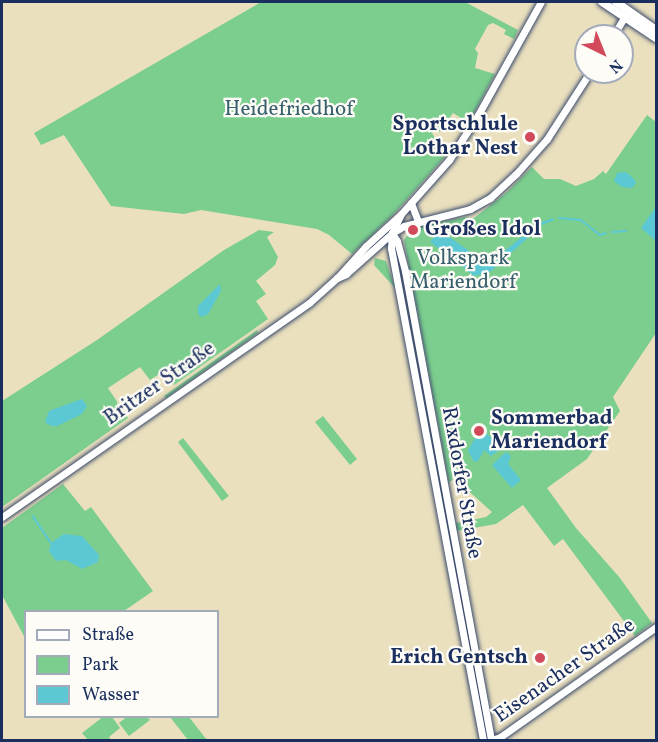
<!DOCTYPE html>
<html>
<head>
<meta charset="utf-8">
<style>
  body { margin:0 }
  #map { position:relative; width:658px; height:742px; overflow:hidden; background:#eae0be; font-family:Vollkorn,serif }
  div>[style] { position:absolute }
  .green>* { inset:0; background:#7cce8f }
  .water>* { inset:0; background:#5cc8d3 }
  .stream>* { height:1.5px; margin:-0.75px; padding:0 0.75px; transform-origin:0.75px; border-radius:0.75px; background:#5cc8d3 }
  .roads { filter:drop-shadow(0 0 2px #3a4a6c) drop-shadow(0 0 2px #3a4a6c) }
  .secondary>* { height:7px; margin:-3.5px; padding:0 3.5px; transform-origin:3.5px; border-radius:3.5px; background:#fff }
  .primary>* { height:8px; margin:-4px; padding:0 4px; transform-origin:4px; border-radius:4px; background:#fff }
  .dots>* { width:16px; height:16px; translate:-50% -50%; box-sizing:border-box; border:3px solid #fdfcf7; border-radius:50% }
  span { translate:-50% -50%; white-space:nowrap; text-align:center; line-height:1.15; -webkit-text-stroke:4.5px #fdfcf7; paint-order:stroke }
  .park-label { font-size:21px; color:#385f6d }
  .poi-label { font-size:21px; color:#1b2f5e; font-weight:700 }
  .right { translate:-100% -50%; text-align:right }
  .left { translate:0 -50%; text-align:left }
  .street-label { font-size:21px; color:#1b2f5e }
  .frame { position:absolute; inset:0; border:3px solid #1b2f5e; pointer-events:none }
  .legend { position:absolute; left:24px; top:610px; width:195px; height:108px; box-sizing:border-box; background:#fdfcf7; border:2px solid #a3aaba; margin:0; padding:8px 10px; list-style:none; font-size:18px; color:#1b2f5e }
  .legend li { display:flex; align-items:center; gap:12px; height:30px }
  .legend b { width:30px; border:2px solid #a3aaba }
  .north { position:absolute; left:574px; top:24px; width:60px; height:60px; box-sizing:border-box; background:#fdfcf7; border:2px solid #a3aaba; border-radius:50%; rotate:137deg; font-size:16px; font-weight:700; line-height:24px; text-align:center; color:#1b2f5e }
  .north::after { content:''; display:block; margin:auto; width:21px; height:27px; background:#d1495b; clip-path:polygon(50% 0,100% 100%,50% 72%,0 100%) }
</style>
</head>
<body>
<div id="map">
  <div class="green">
    <div style="clip-path:polygon(261px 2px,465px 2px,518px 30px,514px 39px,504px 34px,506px 30px,493px 23px,488px 25px,475px 49px,478px 53px,475px 68px,495px 74px,473px 115px,466px 121px,453px 113px,440px 132px,435px 129px,432px 133px,435px 138px,451px 150px,393px 215px,352px 254px,329px 235px,317px 229px,201px 210px,184px 214px,111px 206px,64px 135px,41px 145px,34px 133px)"></div>
    <div style="clip-path:polygon(647px 115px,656px 122px,656px 333px,613px 397px,620px 411px,587px 459px,547px 488px,576px 528px,620px 578px,652px 623px,635px 636px,563px 539px,554px 546px,523px 505px,496px 524px,457px 531px,456px 523px,486px 517px,492px 512px,454px 478px,449px 483px,404px 240px,412px 228px,465px 217px,474px 218px,506px 193px,532px 167px,544px 179px,560px 179px,576px 186px,594px 179px,603px 171px,606px 174px)"></div>
    <div style="clip-path:polygon(259px 230px,274px 232px,267px 237px,278px 257px,275px 265px,256px 281px,266px 294px,256px 301px,268px 319px,174px 385px,164px 371px,150px 380px,140px 367px,108px 388px,128px 418px,2px 507px,2px 401px,97px 340px,224px 250px)"></div>
    <div style="clip-path:polygon(375px 258px,386px 261px,395px 288px,374px 265px)"></div>
    <div style="clip-path:polygon(257px 330px,258px 333px,166px 398px,164px 396px)"></div>
    <div style="clip-path:polygon(323px 416px,357px 459px,350px 465px,315px 422px)"></div>
    <div style="clip-path:polygon(183px 438px,229px 496px,222px 501px,178px 442px)"></div>
    <div style="clip-path:polygon(63px 484px,85px 511px,91px 507px,153px 591px,124px 611px,26px 612px,25px 638px,2px 595px,2px 528px)"></div>
    <div style="clip-path:polygon(104px 716px,112px 717px,120px 728px,109px 737px,111px 740px,88px 740px,82px 733px)"></div>
    <div style="clip-path:polygon(128px 716px,147px 717px,150px 720px,129px 736px,119px 723px)"></div>
    <div style="clip-path:polygon(170px 717px,189px 717px,207px 740px,188px 740px)"></div>
  </div>
  <div class="water">
    <div style="clip-path:polygon(626px 172px,634px 179px,636px 183px,632px 188px,622px 187px,614px 181px,617px 173px)"></div>
    <div style="clip-path:polygon(656px 207px,656px 241px,641px 228px)"></div>
    <div style="clip-path:polygon(553px 218px,554px 220px,542px 225px,490px 272px,474px 276px,430px 242px,437px 234px,448px 236px,475px 255px,491px 262px,539px 223px)"></div>
    <div style="clip-path:polygon(220px 284px,221px 291px,208px 314px,202px 317px,198px 314px,198px 306px)"></div>
    <div style="clip-path:polygon(82px 399px,87px 406px,82px 414px,57px 426px,51px 426px,45px 422px,49px 411px)"></div>
    <div style="clip-path:polygon(485px 432px,502px 448px,491px 456px,484px 450px,478px 461px,474px 462px,468px 451px,477px 434px)"></div>
    <div style="clip-path:polygon(506px 452px,511px 456px,508px 464px,521px 480px,512px 488px,492px 465px)"></div>
    <div style="clip-path:polygon(64px 534px,82px 536px,99px 555px,98px 562px,82px 569px,66px 560px,56px 561px,49px 551px,51px 543px)"></div>
  </div>
  <div class="stream">
    <div style="left:559px;top:218px;width:22px;rotate:5deg"></div>
    <div style="left:581px;top:220px;width:24px;rotate:38deg"></div>
    <div style="left:600px;top:235px;width:6px;rotate:-18deg"></div>
    <div style="left:612px;top:232px;width:14px;rotate:-4deg"></div>
    <div style="left:33px;top:516px;width:32px;rotate:56deg"></div>
  </div>
  <div class="roads">
    <div class="secondary">
      <div style="left:613px;top:36px;width:23px;rotate:-59deg"></div>
      <div style="left:411px;top:203px;width:19px;rotate:69deg"></div>
      <div style="left:400px;top:216px;width:19px;rotate:115deg"></div>
      <div style="left:392px;top:233px;width:15px;rotate:94deg"></div>
      <div style="left:391px;top:248px;width:501px;rotate:79.41deg"></div>
      <div style="left:392px;top:233px;width:9px;rotate:58deg"></div>
      <div style="left:397px;top:241px;width:31px;rotate:75deg"></div>
      <div style="left:405px;top:271px;width:477px;rotate:79.6deg"></div>
      <div style="left:337px;top:278px;width:10px;rotate:-24deg"></div>
      <div style="left:346px;top:274px;width:62px;rotate:-41.7deg"></div>
      <div style="left:392px;top:233px;width:14px;rotate:-30deg"></div>
      <div style="left:404px;top:226px;width:68px;rotate:-14.4deg"></div>
      <div style="left:470px;top:209px;width:23px;rotate:-29deg"></div>
      <div style="left:490px;top:198px;width:35px;rotate:-43deg"></div>
      <div style="left:516px;top:174px;width:47px;rotate:-48.5deg"></div>
      <div style="left:547px;top:139px;width:80px;rotate:-57.3deg"></div>
      <div style="left:2px;top:517px;width:374px;rotate:-34.9deg"></div>
      <div style="left:309px;top:303px;width:38px;rotate:-42deg"></div>
      <div style="left:337px;top:278px;width:43px;rotate:-47.8deg"></div>
      <div style="left:366px;top:246px;width:47px;rotate:-42.4deg"></div>
      <div style="left:401px;top:214px;width:72px;rotate:-48.4deg"></div>
      <div style="left:449px;top:160px;width:54px;rotate:-57.2deg"></div>
      <div style="left:478px;top:115px;width:129px;rotate:-60.9deg"></div>
      <div style="left:491px;top:740px;width:9px;rotate:-18deg"></div>
      <div style="left:500px;top:737px;width:191px;rotate:-35.2deg"></div>
    </div>
    <div class="primary">
      <div style="left:602px;top:2px;width:65px;rotate:33.7deg"></div>
      <div style="left:616px;top:2px;width:49px;rotate:35deg"></div>
    </div>
  </div>
  <div class="dots">
    <div style="left:530px;top:137px;background:#d1495b"></div>
    <div style="left:413px;top:230px;background:#d1495b"></div>
    <div style="left:479px;top:431px;background:#d1495b"></div>
    <div style="left:540px;top:658px;background:#d1495b"></div>
  </div>
  <div class="park-label">
    <span style="left:289px;top:110px">Heidefriedhof</span>
    <span style="left:463px;top:271px">Volkspark<br>Mariendorf</span>
  </div>
  <div class="poi-label">
    <span class="right" style="left:518px;top:137px">Sportschlule<br>Lothar Nest</span>
    <span class="left" style="left:425px;top:230px">Großes Idol</span>
    <span class="left" style="left:491px;top:431px">Sommerbad<br>Mariendorf</span>
    <span class="right" style="left:528px;top:658px">Erich Gentsch</span>
  </div>
  <div class="street-label">
    <span style="left:160px;top:384px;rotate:-35deg">Britzer Straße</span>
    <span style="left:461px;top:483px;rotate:80deg">Rixdorfer Straße</span>
    <span style="left:565px;top:671px;rotate:-35deg">Eisenacher Straße</span>
  </div>
  <div class="frame"></div>
  <ul class="legend">
  <li><b style="height:8px;background:#fff"></b>Straße</li>
  <li><b style="height:16px;background:#7cce8f"></b>Park</li>
  <li><b style="height:16px;background:#5cc8d3"></b>Wasser</li>
  </ul>
  <div class="north">N</div>
</div>
</body>
</html>
